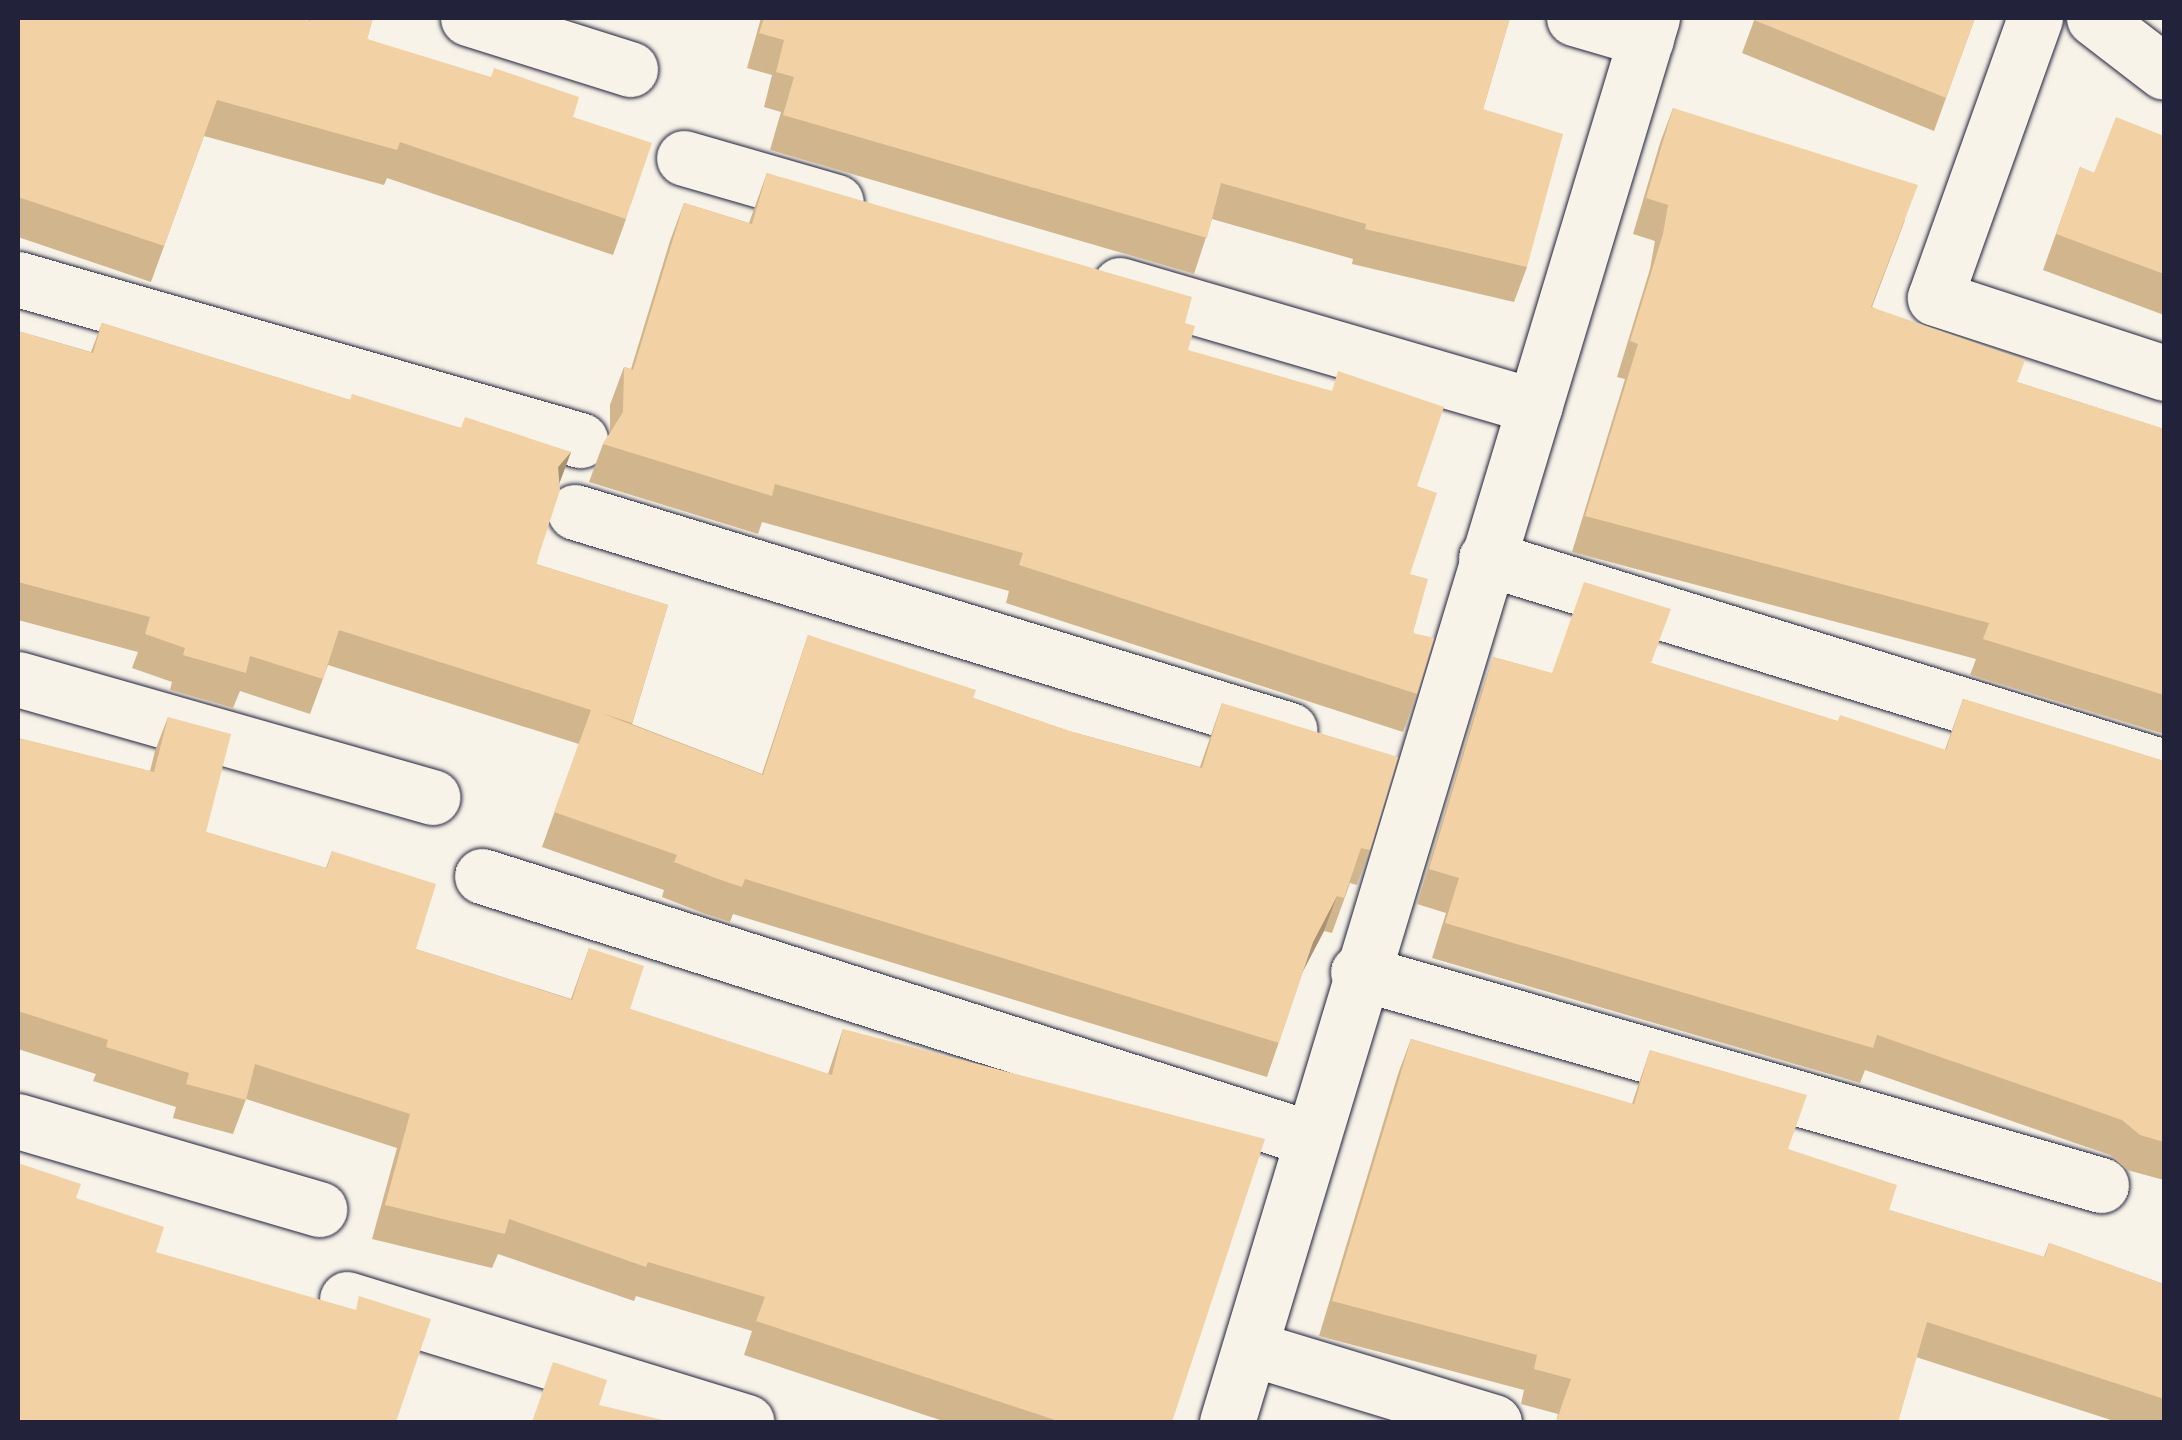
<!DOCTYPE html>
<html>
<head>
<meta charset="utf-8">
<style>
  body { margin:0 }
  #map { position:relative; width:2182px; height:1440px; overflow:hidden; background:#f7f3e8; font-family:Itim,sans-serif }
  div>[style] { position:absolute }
  .roads { filter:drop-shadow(0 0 2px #22223b) drop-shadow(0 0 2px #22223b) }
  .minor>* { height:55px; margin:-27.5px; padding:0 27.5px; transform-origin:27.5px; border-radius:27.5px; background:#f7f3e8 }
  .wall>* { inset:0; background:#d0b58d }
  .shaded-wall>* { inset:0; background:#a99373 }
  .building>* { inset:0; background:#f2d2a4 }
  span { translate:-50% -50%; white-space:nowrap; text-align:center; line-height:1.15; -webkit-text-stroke:10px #f7f3e8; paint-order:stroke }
  .frame { position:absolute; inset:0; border:20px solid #22223b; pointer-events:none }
</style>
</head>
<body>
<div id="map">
  <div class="roads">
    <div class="minor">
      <div style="left:468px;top:18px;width:170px;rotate:17.5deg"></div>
      <div style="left:1574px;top:18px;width:75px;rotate:16.3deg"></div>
      <div style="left:2035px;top:18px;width:297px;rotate:109.7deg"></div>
      <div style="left:1935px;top:298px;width:241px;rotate:18.1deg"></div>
      <div style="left:2094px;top:18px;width:88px;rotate:37.6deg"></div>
      <div style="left:684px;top:158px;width:158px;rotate:16.1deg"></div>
      <div style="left:18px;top:279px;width:585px;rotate:15.99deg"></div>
      <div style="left:1120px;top:285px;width:432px;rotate:16.3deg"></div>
      <div style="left:575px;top:512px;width:747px;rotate:16.96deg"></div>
      <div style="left:1486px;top:558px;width:709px;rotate:17.13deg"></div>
      <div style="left:18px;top:679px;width:431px;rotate:15.9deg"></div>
      <div style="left:482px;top:876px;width:868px;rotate:17.58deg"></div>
      <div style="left:1358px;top:972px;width:773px;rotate:16deg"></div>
      <div style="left:18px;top:1121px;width:314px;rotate:16.3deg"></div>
      <div style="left:347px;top:1299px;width:418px;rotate:17.1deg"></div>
      <div style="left:1250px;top:1348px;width:255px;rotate:16.9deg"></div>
      <div style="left:1227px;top:1422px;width:1467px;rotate:-73.16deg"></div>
    </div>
  </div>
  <div class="wall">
    <div style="clip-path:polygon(18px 18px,308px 21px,309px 18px,373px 18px,367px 39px,573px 117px,626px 219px,613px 255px,387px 178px,384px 185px,204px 136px,151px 282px,18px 237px)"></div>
    <div style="clip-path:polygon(761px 18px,1510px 18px,1483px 109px,1527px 267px,1514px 302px,1352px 264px,1353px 259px,1212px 219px,1194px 274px,770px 150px,781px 112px,764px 107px,772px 75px,747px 68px)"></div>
    <div style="clip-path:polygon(1755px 18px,1975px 18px,1934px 131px,1742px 53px)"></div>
    <div style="clip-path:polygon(1673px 108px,1905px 220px,1872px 307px,2017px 382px,2164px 429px,2164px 734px,1970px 675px,1976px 659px,1572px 552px,1625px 379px,1617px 377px,1650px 269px,1655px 241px,1633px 234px,1660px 143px)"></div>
    <div style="clip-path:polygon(2164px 136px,2164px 315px,2043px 270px,2080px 167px,2094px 173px)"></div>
    <div style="clip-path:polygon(767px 173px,1185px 323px,1188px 350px,1417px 486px,1410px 574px,1417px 694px,1403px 732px,1006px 603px,1009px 591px,762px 522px,758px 534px,589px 482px,603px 444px,610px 433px,610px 405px,624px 367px,631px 369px,670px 241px,684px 203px,749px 223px)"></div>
    <div style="clip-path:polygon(102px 323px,350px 400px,461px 428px,571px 452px,559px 484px,536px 564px,668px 605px,632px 724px,762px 774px,808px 635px,973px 698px,1069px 731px,1200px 767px,1222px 703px,1370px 850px,1357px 885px,1350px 883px,1332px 933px,1324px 931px,1303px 971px,1267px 1077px,733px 914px,730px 922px,705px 914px,662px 897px,664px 890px,542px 847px,579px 744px,328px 665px,310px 714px,240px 691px,233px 708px,170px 690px,172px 682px,132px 668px,138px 652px,18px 620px,18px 331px,91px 352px)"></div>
    <div style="clip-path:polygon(1493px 657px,1551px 673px,1651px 663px,1837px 721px,1945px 750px,1963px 699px,2164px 761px,2164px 1180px,2127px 1170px,2110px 1155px,1865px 1070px,1860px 1083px,1432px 958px,1446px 913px,1417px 904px,1481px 692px)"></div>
    <div style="clip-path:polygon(168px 717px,206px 832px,326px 868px,332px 851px,416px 949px,571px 999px,589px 948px,630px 1009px,828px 1074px,843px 1029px,1172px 1422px,946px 1422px,744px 1355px,752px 1331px,636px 1296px,634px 1301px,498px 1254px,492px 1268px,372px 1239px,397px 1148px,246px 1099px,233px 1134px,173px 1118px,176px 1107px,93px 1081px,96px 1074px,18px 1049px,18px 727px,18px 738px,150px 771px,155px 751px)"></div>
    <div style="clip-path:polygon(1411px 1039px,1632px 1104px,1650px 1050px,1788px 1149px,1889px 1210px,2044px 1257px,2049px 1243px,2164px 1284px,2164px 1422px,2117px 1422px,1916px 1357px,1898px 1422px,1556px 1422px,1558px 1414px,1521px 1404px,1524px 1390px,1319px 1336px,1398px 1074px)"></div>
  </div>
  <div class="shaded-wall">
    <div style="clip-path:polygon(571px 452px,558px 487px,558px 467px)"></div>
    <div style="clip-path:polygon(1337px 896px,1324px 931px,1300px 977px,1313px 942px)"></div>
  </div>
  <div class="building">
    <div style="clip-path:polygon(18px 18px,297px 18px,310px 21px,311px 18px,373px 18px,367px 39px,491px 77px,494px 68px,579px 97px,573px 117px,652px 143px,626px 219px,400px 142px,397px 150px,217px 100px,164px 246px,18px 197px)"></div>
    <div style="clip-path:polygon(764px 18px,1510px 18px,1483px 109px,1563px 134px,1527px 267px,1365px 229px,1366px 224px,1221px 183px,1207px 238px,783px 115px,794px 77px,776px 72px,784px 40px,759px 33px)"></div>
    <div style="clip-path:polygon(1755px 18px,1975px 18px,1946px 98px,1754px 20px)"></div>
    <div style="clip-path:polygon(1673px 108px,1918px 185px,1871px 307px,2025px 360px,2017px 382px,2164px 429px,2164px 695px,1983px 639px,1989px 623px,1585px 516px,1638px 344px,1630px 341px,1663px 234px,1668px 205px,1646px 198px)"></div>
    <div style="clip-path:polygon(2116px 117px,2164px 136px,2164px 274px,2056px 234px,2080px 167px,2094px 173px)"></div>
    <div style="clip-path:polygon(767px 173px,1192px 297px,1185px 323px,1195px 326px,1188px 350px,1332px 391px,1338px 371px,1444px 407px,1417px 486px,1437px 493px,1410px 574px,1428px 579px,1413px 633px,1434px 638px,1417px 694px,1019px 565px,1023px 553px,775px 484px,772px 496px,603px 444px,623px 412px,624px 367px,633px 370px,684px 203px,752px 224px)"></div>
    <div style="clip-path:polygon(102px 323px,350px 400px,352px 394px,461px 428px,465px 417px,571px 452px,558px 467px,560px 490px,536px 564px,668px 605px,632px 723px,601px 713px,763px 775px,808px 635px,976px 690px,973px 698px,1069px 731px,1202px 768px,1222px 703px,1398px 757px,1370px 850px,1361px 848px,1344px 898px,1337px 896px,1313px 942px,1279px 1043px,745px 879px,742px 887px,718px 879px,674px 862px,677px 855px,554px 812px,591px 710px,339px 630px,323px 679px,250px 656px,246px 673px,183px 655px,185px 648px,145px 634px,150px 617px,18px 582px,18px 331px,93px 353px)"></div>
    <div style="clip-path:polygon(1584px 582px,1671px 609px,1651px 663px,1838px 721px,1840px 715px,1946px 750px,1963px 699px,2164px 761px,2164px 1142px,2140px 1135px,2122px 1120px,1877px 1035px,1873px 1048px,1445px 923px,1459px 878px,1429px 869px,1493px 657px,1552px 673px)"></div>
    <div style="clip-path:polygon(168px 717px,231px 734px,206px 832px,327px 868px,332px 851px,436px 884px,416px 949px,572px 1000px,589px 948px,644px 966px,630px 1009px,832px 1075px,843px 1029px,1265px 1139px,1172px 1422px,1061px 1422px,756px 1321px,765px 1297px,648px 1262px,646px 1267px,509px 1219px,505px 1234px,385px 1205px,410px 1114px,255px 1064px,246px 1100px,186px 1084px,189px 1073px,106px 1047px,108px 1040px,18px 1011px,18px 727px,20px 728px,18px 738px,154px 772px)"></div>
    <div style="clip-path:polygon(1411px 1039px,1634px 1104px,1650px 1050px,1807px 1095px,1788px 1149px,1897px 1185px,1889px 1210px,2045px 1257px,2049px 1243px,2164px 1284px,2164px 1399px,1927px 1322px,1898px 1422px,1556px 1422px,1571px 1379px,1534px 1369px,1537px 1355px,1332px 1301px)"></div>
    <div style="clip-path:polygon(18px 1163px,81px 1184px,76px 1198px,164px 1227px,156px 1252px,356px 1310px,359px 1296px,431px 1319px,396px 1422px,18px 1422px)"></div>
    <div style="clip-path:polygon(553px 1362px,607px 1380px,599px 1405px,671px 1422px,532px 1422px)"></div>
  </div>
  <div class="frame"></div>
</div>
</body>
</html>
